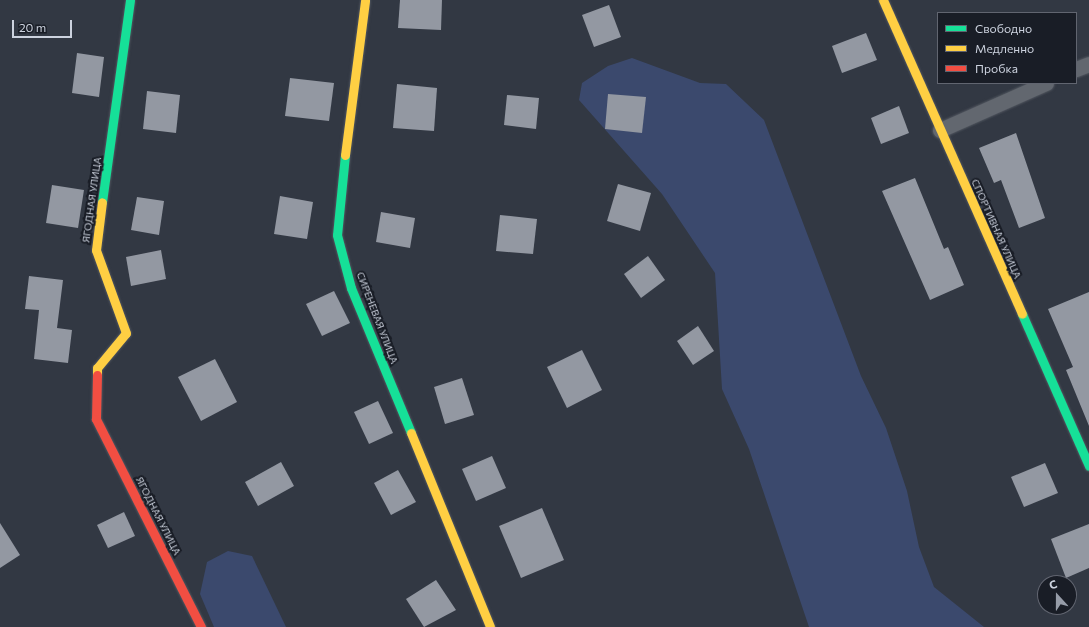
<!DOCTYPE html>
<html>
<head>
<meta charset="utf-8">
<style>
  body { margin:0 }
  #map { position:relative; width:1089px; height:627px; overflow:hidden; background:#323843; font-family:Commissioner,sans-serif }
  div>[style] { position:absolute }
  .green>* { inset:0; background:#3b496d }
  .building>* { inset:0; background:#9398a2 }
  .roads { filter:drop-shadow(0 0 1px #51565f) drop-shadow(0 0 1px #51565f) }
  .street>* { height:15px; margin:-7.5px; padding:0 7.5px; transform-origin:7.5px; border-radius:7.5px; background:#62676f }
  .fast>* { height:9px; margin:-4.5px; padding:0 4.5px; transform-origin:4.5px; border-radius:4.5px; background:#16e098 }
  .slow>* { height:9px; margin:-4.5px; padding:0 4.5px; transform-origin:4.5px; border-radius:4.5px; background:#ffcf43 }
  .jam>* { height:9px; margin:-4.5px; padding:0 4.5px; transform-origin:4.5px; border-radius:4.5px; background:#f24e42 }
  span { translate:-50% -50%; white-space:nowrap; text-align:center; line-height:1.15; -webkit-text-stroke:4px #191d26; paint-order:stroke }
  .street-label { font-size:10px; color:#ccd2de }
  .legend { position:absolute; left:937px; top:12px; width:140px; height:72px; box-sizing:border-box; background:#191d26; border:1px solid #616570; margin:0; padding:5px 7px; list-style:none; font-size:12px; color:#ccd2de }
  .legend li { display:flex; align-items:center; gap:8px; height:20px }
  .legend b { width:20px; border:1px solid #616570 }
  .north { position:absolute; left:1037px; top:575px; width:40px; height:40px; box-sizing:border-box; background:#191d26; border:1px solid #616570; border-radius:50%; rotate:339deg; font-size:11px; font-weight:700; line-height:16px; text-align:center; color:#ccd2de }
  .north::after { content:''; display:block; margin:auto; width:14px; height:18px; background:#969ca8; clip-path:polygon(50% 0,100% 100%,50% 72%,0 100%) }
  .scale { position:absolute; left:12px; top:20px; width:60px; height:18px; box-sizing:border-box; border:2px solid #ccd2de; border-top:0; padding-left:5px; font-size:12px; line-height:14px; white-space:nowrap; color:#ccd2de; -webkit-text-stroke:3px #191d26; paint-order:stroke }
</style>
</head>
<body>
<div id="map">
  <div class="green">
    <div style="clip-path:polygon(632px 58px,700px 83px,726px 84px,764px 120px,861px 376px,886px 428px,907px 491px,919px 547px,934px 587px,984px 627px,809px 627px,749px 449px,722px 389px,715px 273px,662px 194px,579px 100px,582px 83px,608px 66px)"></div>
    <div style="clip-path:polygon(228px 551px,252px 556px,286px 627px,214px 627px,200px 594px,207px 562px)"></div>
  </div>
  <div class="building">
    <div style="clip-path:polygon(400px 0,442px 0,441px 30px,398px 28px)"></div>
    <div style="clip-path:polygon(609px 5px,621px 37px,594px 47px,582px 15px)"></div>
    <div style="clip-path:polygon(866px 33px,877px 60px,842px 73px,832px 46px)"></div>
    <div style="clip-path:polygon(77px 53px,104px 57px,99px 97px,72px 93px)"></div>
    <div style="clip-path:polygon(290px 78px,334px 83px,329px 121px,285px 116px)"></div>
    <div style="clip-path:polygon(397px 84px,437px 88px,434px 131px,393px 128px)"></div>
    <div style="clip-path:polygon(147px 91px,180px 95px,176px 133px,143px 129px)"></div>
    <div style="clip-path:polygon(608px 94px,646px 97px,642px 133px,605px 129px)"></div>
    <div style="clip-path:polygon(507px 95px,539px 98px,536px 129px,504px 125px)"></div>
    <div style="clip-path:polygon(899px 106px,909px 133px,881px 144px,871px 118px)"></div>
    <div style="clip-path:polygon(1016px 133px,1045px 218px,1019px 228px,1001px 180px,994px 183px,979px 148px)"></div>
    <div style="clip-path:polygon(915px 178px,944px 249px,948px 247px,964px 285px,930px 300px,882px 191px)"></div>
    <div style="clip-path:polygon(618px 184px,651px 193px,640px 231px,607px 221px)"></div>
    <div style="clip-path:polygon(52px 185px,84px 190px,78px 228px,46px 223px)"></div>
    <div style="clip-path:polygon(280px 196px,313px 202px,307px 239px,274px 234px)"></div>
    <div style="clip-path:polygon(137px 197px,164px 201px,159px 235px,131px 230px)"></div>
    <div style="clip-path:polygon(381px 212px,415px 218px,410px 248px,376px 242px)"></div>
    <div style="clip-path:polygon(500px 215px,537px 219px,533px 254px,496px 251px)"></div>
    <div style="clip-path:polygon(161px 250px,166px 279px,131px 286px,126px 257px)"></div>
    <div style="clip-path:polygon(648px 256px,665px 280px,641px 298px,624px 274px)"></div>
    <div style="clip-path:polygon(29px 276px,63px 280px,57px 328px,72px 330px,68px 363px,34px 359px,39px 310px,25px 309px)"></div>
    <div style="clip-path:polygon(334px 291px,350px 323px,322px 336px,306px 304px)"></div>
    <div style="clip-path:polygon(1089px 292px,1089px 426px,1066px 370px,1073px 367px,1048px 309px)"></div>
    <div style="clip-path:polygon(698px 326px,714px 351px,693px 365px,677px 341px)"></div>
    <div style="clip-path:polygon(582px 350px,602px 390px,567px 408px,547px 367px)"></div>
    <div style="clip-path:polygon(215px 359px,237px 402px,201px 421px,178px 377px)"></div>
    <div style="clip-path:polygon(462px 378px,474px 415px,445px 424px,434px 387px)"></div>
    <div style="clip-path:polygon(378px 401px,393px 433px,369px 444px,354px 412px)"></div>
    <div style="clip-path:polygon(492px 456px,506px 488px,476px 501px,462px 469px)"></div>
    <div style="clip-path:polygon(281px 462px,294px 486px,258px 506px,245px 482px)"></div>
    <div style="clip-path:polygon(1045px 463px,1058px 493px,1024px 507px,1011px 477px)"></div>
    <div style="clip-path:polygon(398px 470px,416px 502px,391px 515px,374px 483px)"></div>
    <div style="clip-path:polygon(542px 508px,564px 560px,521px 578px,499px 526px)"></div>
    <div style="clip-path:polygon(124px 512px,135px 536px,108px 548px,97px 525px)"></div>
    <div style="clip-path:polygon(0 523px,20px 555px,0 568px)"></div>
    <div style="clip-path:polygon(1089px 524px,1089px 568px,1066px 578px,1051px 539px)"></div>
    <div style="clip-path:polygon(436px 580px,456px 610px,424px 627px,406px 599px)"></div>
  </div>
  <div class="roads">
    <div class="street">
      <div style="left:1076px;top:69px;width:14px;rotate:-21deg"></div>
      <div style="left:940px;top:130px;width:116px;rotate:-23.9deg"></div>
    </div>
    <div class="fast">
      <div style="left:345px;top:155px;width:80px;rotate:95.7deg"></div>
      <div style="left:337px;top:235px;width:55px;rotate:75.2deg"></div>
      <div style="left:351px;top:288px;width:157px;rotate:67.5deg"></div>
      <div style="left:102px;top:202px;width:204px;rotate:-82.1deg"></div>
      <div style="left:1022px;top:314px;width:166px;rotate:66.2deg"></div>
    </div>
    <div class="slow">
      <div style="left:883px;top:0;width:343px;rotate:66.1deg"></div>
      <div style="left:345px;top:155px;width:156px;rotate:-82.6deg"></div>
      <div style="left:97px;top:375px;width:7px;rotate:-90deg"></div>
      <div style="left:97px;top:368px;width:45px;rotate:-50.4deg"></div>
      <div style="left:126px;top:333px;width:88px;rotate:-109.9deg"></div>
      <div style="left:96px;top:250px;width:48px;rotate:-82.9deg"></div>
      <div style="left:411px;top:433px;width:209px;rotate:67.8deg"></div>
    </div>
    <div class="jam">
      <div style="left:97px;top:375px;width:44px;rotate:91.3deg"></div>
      <div style="left:96px;top:419px;width:233px;rotate:63.2deg"></div>
    </div>
  </div>
  <div class="street-label">
    <span style="left:92px;top:200px;rotate:-82deg">ЯГОДНАЯ УЛИЦА</span>
    <span style="left:996px;top:229px;rotate:66deg">СПОРТИВНАЯ УЛИЦА</span>
    <span style="left:377px;top:318px;rotate:69deg">СИРЕНЕВАЯ УЛИЦА</span>
    <span style="left:158px;top:516px;rotate:63deg">ЯГОДНАЯ УЛИЦА</span>
  </div>
  <ul class="legend">
  <li><b style="height:5px;background:#16e098"></b>Свободно</li>
  <li><b style="height:5px;background:#ffcf43"></b>Медленно</li>
  <li><b style="height:5px;background:#f24e42"></b>Пробка</li>
  </ul>
  <div class="north">С</div>
  <div class="scale">20 m</div>
</div>
</body>
</html>
